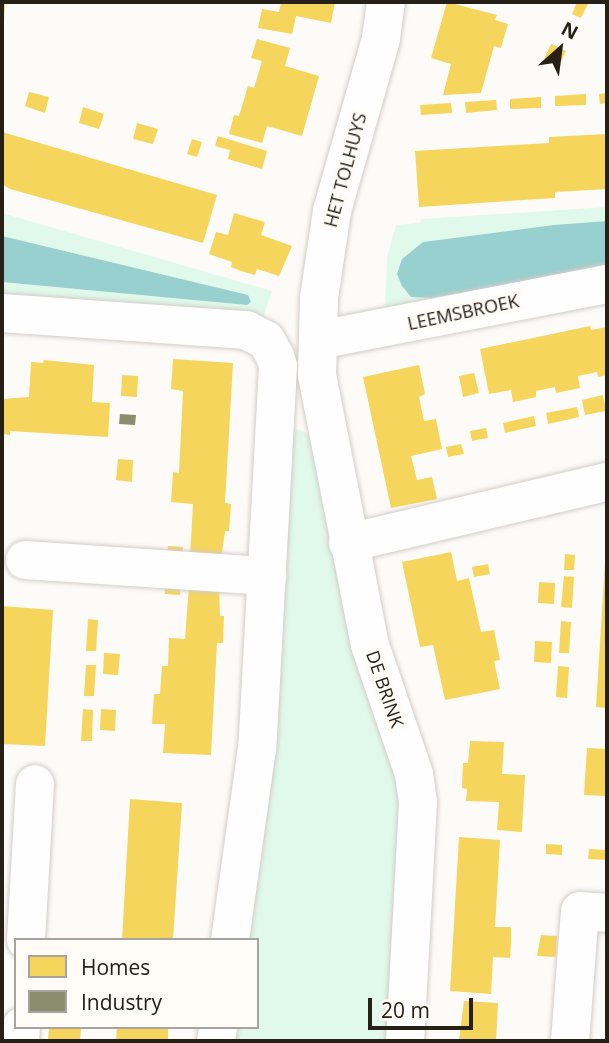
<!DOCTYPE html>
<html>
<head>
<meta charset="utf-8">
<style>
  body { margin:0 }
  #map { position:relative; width:609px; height:1043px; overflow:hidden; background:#fdfbf8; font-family:"Open Sans",sans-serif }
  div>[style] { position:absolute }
  .green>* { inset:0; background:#e0f9ea }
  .water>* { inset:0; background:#98cfcf }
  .homes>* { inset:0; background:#f6d55c }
  .industry>* { inset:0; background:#8c8c6e }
  .roads { filter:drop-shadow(0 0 2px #d2cdc8) drop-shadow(0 0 2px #d2cdc8) }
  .minor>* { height:38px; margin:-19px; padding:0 19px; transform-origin:19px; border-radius:19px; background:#fffefe }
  span { translate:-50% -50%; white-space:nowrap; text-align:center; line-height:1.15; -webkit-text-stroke:7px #fffbf6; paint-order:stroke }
  .street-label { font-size:18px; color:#262017 }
  .frame { position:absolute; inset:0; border:4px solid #262017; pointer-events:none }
  .legend { position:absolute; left:14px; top:938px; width:245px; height:91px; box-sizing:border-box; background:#fffbf6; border:2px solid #a8a39d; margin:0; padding:9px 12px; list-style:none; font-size:21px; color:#262017 }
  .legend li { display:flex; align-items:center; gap:14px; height:35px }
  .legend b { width:35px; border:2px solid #a8a39d }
  .north { position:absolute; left:525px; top:14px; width:70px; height:70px; -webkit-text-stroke:5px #fffbf6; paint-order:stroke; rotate:28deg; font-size:19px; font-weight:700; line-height:28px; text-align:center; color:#262017 }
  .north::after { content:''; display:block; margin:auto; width:24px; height:32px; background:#262017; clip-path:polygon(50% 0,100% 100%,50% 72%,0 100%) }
  .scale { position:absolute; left:368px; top:998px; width:105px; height:32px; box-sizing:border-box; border:4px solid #262017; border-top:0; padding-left:9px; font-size:21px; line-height:24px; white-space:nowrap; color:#262017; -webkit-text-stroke:5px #fffbf6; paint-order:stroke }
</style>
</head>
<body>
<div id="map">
  <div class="green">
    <div style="clip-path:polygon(607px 207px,607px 221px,554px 225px,423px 242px,411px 297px,453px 297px,389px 312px,385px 307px,387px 257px,396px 225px,420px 223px,421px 219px)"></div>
    <div style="clip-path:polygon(2px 213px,272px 291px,262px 321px,2px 305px,2px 282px,247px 305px,247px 295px,2px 236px)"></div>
    <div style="clip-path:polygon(299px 429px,312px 436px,401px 784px,390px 1041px,229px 1041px,231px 1027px,257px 1027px,257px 940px,243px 940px,292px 433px)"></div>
  </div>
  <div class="water">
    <div style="clip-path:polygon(607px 221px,607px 268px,432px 298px,411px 297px,402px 286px,397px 274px,402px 259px,423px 242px,554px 225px)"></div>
    <div style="clip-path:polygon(2px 236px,248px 295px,251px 302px,247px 305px,2px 282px)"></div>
  </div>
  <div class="homes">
    <div style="clip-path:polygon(2px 2px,5px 2px,4px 22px,2px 22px)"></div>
    <div style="clip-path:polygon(281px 2px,335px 2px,331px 23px,296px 16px,292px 34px,258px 28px,262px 9px,279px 12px)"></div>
    <div style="clip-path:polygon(447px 2px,497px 15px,495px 20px,508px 24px,501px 48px,494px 46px,481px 93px,443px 95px,451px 64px,431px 58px)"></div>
    <div style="clip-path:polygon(577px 2px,589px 2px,581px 18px,572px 14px)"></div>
    <div style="clip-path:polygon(257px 39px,290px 48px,285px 66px,319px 76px,302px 136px,267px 126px,262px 143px,229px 134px,234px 115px,239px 116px,248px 86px,254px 88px,262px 61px,251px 58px)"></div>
    <div style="clip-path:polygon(551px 44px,566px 51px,559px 66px,544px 59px)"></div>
    <div style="clip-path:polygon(29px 92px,49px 97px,45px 113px,25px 106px)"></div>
    <div style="clip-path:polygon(607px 93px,607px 103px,600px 104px,599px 94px)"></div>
    <div style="clip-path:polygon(586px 94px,586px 105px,555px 106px,555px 96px)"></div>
    <div style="clip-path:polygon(541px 97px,541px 108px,510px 109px,510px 99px)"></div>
    <div style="clip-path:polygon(496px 100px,497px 110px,466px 113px,465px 102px)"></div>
    <div style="clip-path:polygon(451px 103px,452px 113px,421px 115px,420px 105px)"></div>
    <div style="clip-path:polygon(83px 107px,104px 114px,99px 129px,79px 123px)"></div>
    <div style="clip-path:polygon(137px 123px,158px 129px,153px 144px,133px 139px)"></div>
    <div style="clip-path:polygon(2px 132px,217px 195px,203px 243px,10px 189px,2px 184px)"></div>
    <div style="clip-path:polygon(607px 134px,607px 189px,555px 192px,555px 198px,419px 207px,415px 151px,549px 143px,549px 137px)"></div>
    <div style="clip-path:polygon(218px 136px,267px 151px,262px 169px,228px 159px,230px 150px,215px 146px)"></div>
    <div style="clip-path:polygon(192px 139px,202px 142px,197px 157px,187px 154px)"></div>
    <div style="clip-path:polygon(234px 213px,265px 222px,261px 235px,292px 246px,279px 276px,257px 269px,255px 275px,241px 271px,231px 267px,232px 262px,209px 254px,216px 232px,228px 235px)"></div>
    <div style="clip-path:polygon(590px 326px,591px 330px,607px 327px,607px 375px,598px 377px,597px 372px,578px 376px,580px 388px,556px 393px,555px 387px,536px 391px,536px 397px,513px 402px,511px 390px,489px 394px,480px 349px)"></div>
    <div style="clip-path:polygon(173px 359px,233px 363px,225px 503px,231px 504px,229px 531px,225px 531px,221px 560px,190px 558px,193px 504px,171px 502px,173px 472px,179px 473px,183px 391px,171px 389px)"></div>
    <div style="clip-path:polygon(44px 360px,94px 365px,92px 402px,110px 403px,108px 437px,10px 431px,10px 435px,2px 434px,2px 399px,29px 397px,31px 362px,43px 363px)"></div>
    <div style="clip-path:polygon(419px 365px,425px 394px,419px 397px,424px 421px,436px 419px,442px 449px,411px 456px,417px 480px,432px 477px,437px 499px,391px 508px,363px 377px)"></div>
    <div style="clip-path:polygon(474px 373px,479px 393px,463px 397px,459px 376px)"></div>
    <div style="clip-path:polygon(122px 375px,138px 376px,137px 397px,121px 396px)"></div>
    <div style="clip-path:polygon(603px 395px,606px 411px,585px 415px,582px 400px)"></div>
    <div style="clip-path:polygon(577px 407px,579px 417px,548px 424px,546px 413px)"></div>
    <div style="clip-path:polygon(534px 416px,536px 426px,505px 433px,503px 423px)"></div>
    <div style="clip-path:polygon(486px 428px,488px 438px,472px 441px,470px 431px)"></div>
    <div style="clip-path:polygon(461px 444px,464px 454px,448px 457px,446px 447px)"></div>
    <div style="clip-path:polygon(118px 459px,133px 460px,132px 482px,116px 480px)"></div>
    <div style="clip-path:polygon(168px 546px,183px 547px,182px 558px,167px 557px)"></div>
    <div style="clip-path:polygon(451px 552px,457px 581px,469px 578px,481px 632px,494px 630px,500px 660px,494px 661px,500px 689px,445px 700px,433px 645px,420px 647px,402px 562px)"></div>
    <div style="clip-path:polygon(565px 554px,575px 555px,574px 570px,564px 570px)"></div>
    <div style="clip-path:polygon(605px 563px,607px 563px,607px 708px,596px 707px)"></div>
    <div style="clip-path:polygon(488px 564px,490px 574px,474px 577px,472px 567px)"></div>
    <div style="clip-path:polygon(564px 576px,574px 577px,572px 608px,561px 607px)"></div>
    <div style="clip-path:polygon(539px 582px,555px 583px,554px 604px,538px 603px)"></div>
    <div style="clip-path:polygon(165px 584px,181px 584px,180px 595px,165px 594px)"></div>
    <div style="clip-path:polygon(189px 585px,219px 587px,220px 616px,224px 616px,223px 643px,217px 643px,211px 755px,163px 753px,165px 724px,152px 724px,154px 694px,160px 694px,162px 666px,168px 666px,169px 638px,185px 639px)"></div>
    <div style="clip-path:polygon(2px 606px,53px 610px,45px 746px,2px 744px)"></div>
    <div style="clip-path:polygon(88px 619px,98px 620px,96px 651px,86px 651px)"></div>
    <div style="clip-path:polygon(561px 621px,571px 622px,569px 653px,559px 653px)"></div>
    <div style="clip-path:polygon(535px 641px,552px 642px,551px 663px,534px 662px)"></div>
    <div style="clip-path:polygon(104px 653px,120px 654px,118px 675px,103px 674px)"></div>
    <div style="clip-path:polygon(86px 665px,96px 665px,94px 696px,84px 696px)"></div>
    <div style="clip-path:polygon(558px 666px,569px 667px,567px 698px,556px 697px)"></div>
    <div style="clip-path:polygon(83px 709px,93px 710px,92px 741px,81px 741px)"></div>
    <div style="clip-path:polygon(101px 709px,116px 710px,115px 731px,100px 730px)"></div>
    <div style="clip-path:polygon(470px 741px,504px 742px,502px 774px,525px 775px,522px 832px,497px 830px,499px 802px,466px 801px,467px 789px,462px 788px,463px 763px,468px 763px)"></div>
    <div style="clip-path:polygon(587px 748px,607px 749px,607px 796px,584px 795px)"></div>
    <div style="clip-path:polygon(130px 799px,182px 803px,173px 940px,122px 940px)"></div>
    <div style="clip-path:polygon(459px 837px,500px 840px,495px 927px,511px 927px,511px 943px,510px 958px,493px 957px,491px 994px,450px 991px)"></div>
    <div style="clip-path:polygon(546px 844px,562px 845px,562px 855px,546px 854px)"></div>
    <div style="clip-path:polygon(589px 849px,607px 850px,607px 860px,588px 859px)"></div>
    <div style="clip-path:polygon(541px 935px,557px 936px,556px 957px,537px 956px)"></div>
    <div style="clip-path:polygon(464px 1001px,498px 1003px,496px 1041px,459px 1041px)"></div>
    <div style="clip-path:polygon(49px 1027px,81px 1028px,80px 1041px,48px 1041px)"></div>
    <div style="clip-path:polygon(117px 1027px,168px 1027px,168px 1041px,116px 1041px)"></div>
  </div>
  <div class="industry">
    <div style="clip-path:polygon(120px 414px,136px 415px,135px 425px,119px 424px)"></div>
  </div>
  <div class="roads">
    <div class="minor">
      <div style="left:386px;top:2px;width:37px;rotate:98deg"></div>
      <div style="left:381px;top:39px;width:179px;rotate:105.9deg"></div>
      <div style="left:332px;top:211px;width:88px;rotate:98.5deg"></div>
      <div style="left:319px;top:298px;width:77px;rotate:91.5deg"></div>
      <div style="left:317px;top:375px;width:275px;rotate:78.9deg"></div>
      <div style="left:370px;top:645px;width:136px;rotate:71.2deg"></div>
      <div style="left:414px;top:774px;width:29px;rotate:82deg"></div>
      <div style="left:418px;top:803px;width:238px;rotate:93.1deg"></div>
      <div style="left:2px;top:313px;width:245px;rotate:4deg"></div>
      <div style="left:246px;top:330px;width:22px;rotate:27deg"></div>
      <div style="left:266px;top:340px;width:18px;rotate:61deg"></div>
      <div style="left:275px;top:356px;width:10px;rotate:73deg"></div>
      <div style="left:278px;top:366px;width:383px;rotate:93.1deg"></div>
      <div style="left:257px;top:748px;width:194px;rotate:98deg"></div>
      <div style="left:319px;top:340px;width:293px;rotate:-11deg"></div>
      <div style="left:348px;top:543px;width:266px;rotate:-13.3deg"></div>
      <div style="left:25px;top:560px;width:243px;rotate:3.8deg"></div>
      <div style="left:26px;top:940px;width:156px;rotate:-86.7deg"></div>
      <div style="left:20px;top:1041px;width:14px;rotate:-86deg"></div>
      <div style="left:216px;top:1041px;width:14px;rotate:-82deg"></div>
      <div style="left:570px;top:1041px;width:130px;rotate:-85.6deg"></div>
      <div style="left:580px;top:911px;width:27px;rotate:4deg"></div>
    </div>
  </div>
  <div class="street-label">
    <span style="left:345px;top:170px;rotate:-75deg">HET TOLHUYS</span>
    <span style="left:463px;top:312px;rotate:-12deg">LEEMSBROEK</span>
    <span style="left:385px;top:689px;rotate:71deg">DE BRINK</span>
  </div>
  <div class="frame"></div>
  <ul class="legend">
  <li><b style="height:19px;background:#f6d55c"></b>Homes</li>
  <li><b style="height:19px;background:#8c8c6e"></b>Industry</li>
  </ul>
  <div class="north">N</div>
  <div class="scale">20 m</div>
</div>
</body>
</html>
